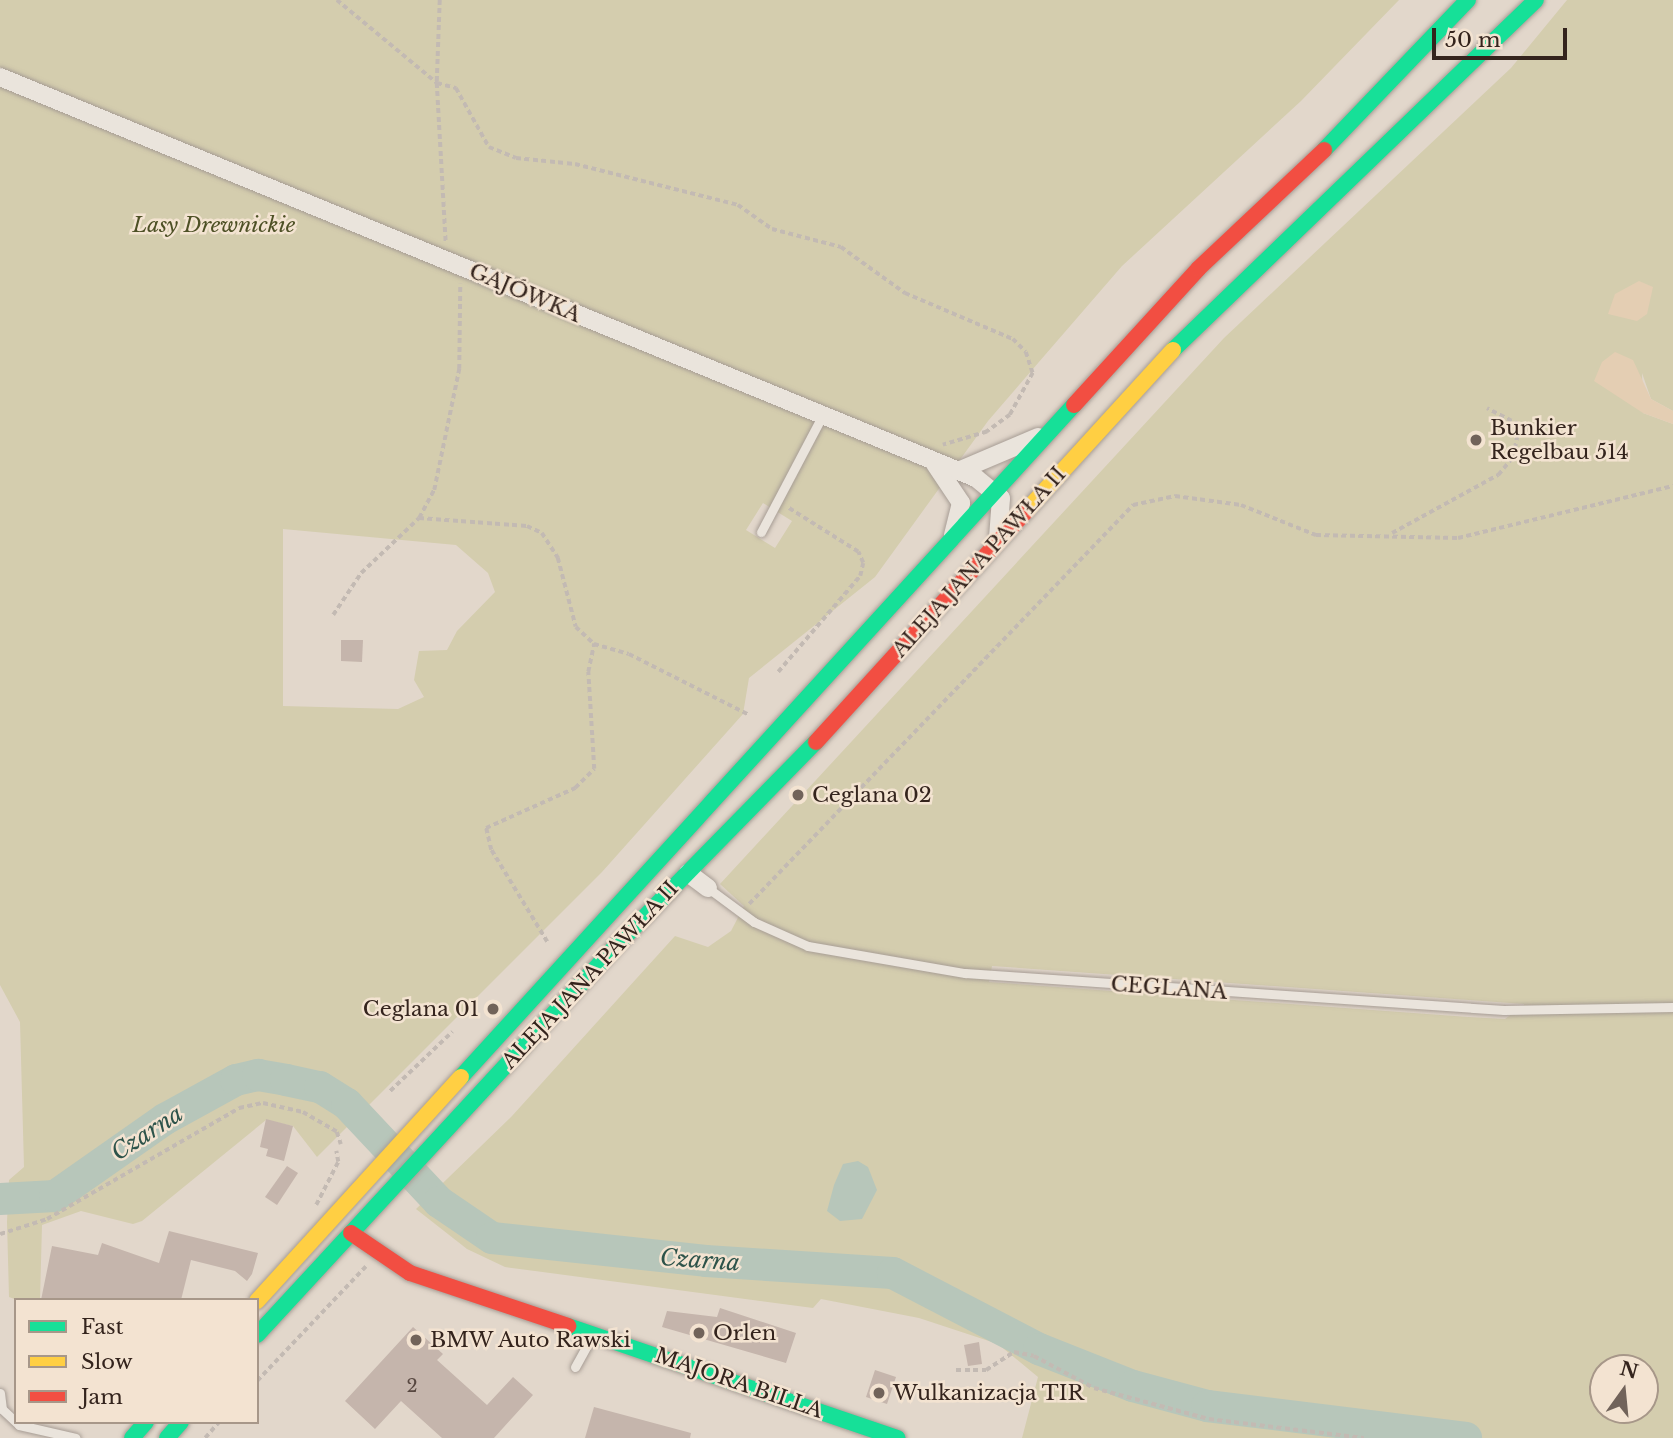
<!DOCTYPE html>
<html>
<head>
<meta charset="utf-8">
<style>
  body { margin:0 }
  #map { position:relative; width:1673px; height:1438px; overflow:hidden; background:#e2d7cb; font-family:"Libre Baskerville",serif }
  div>[style] { position:absolute }
  .green>* { inset:0; background:#d4cdae }
  .sand>* { inset:0; background:#e4ceb3 }
  .water>* { inset:0; background:#b7c6ba }
  .river>* { height:32px; margin:-16px; padding:0 16px; transform-origin:16px; border-radius:16px; background:#b7c6ba }
  .building>* { inset:0; background:#c5b5ac }
  .path>* { height:3.5px; margin-top:-1.75px; transform-origin:0; background:repeating-linear-gradient(90deg,#c3bab3 0 5px,transparent 0 8.5px) }
  .roads { filter:drop-shadow(0 0 2px #a79d95) drop-shadow(0 0 2px #a79d95) }
  .lane>* { height:9px; margin:-4.5px; padding:0 4.5px; transform-origin:4.5px; border-radius:4.5px; background:#eae4dc }
  .street>* { height:18px; margin:-9px; padding:0 9px; transform-origin:9px; border-radius:9px; background:#eae4dc }
  .fast>* { height:16px; margin:-8px; padding:0 8px; transform-origin:8px; border-radius:8px; background:#16e098 }
  .slow>* { height:16px; margin:-8px; padding:0 8px; transform-origin:8px; border-radius:8px; background:#ffcf43 }
  .jam>* { height:16px; margin:-8px; padding:0 8px; transform-origin:8px; border-radius:8px; background:#f24e42 }
  .dots>* { width:19px; height:19px; translate:-50% -50%; box-sizing:border-box; border:4px solid #f3e3d1; border-radius:50% }
  span { translate:-50% -50%; white-space:nowrap; text-align:center; line-height:1.15; -webkit-text-stroke:5px #f3e3d1; paint-order:stroke }
  .number-label { font-size:18px; color:#584841 }
  .number-label span { -webkit-text-stroke-width:0 }
  .park-label { font-size:21px; color:#4d5025; font-style:italic }
  .street-label { font-size:21px; color:#34241d }
  .poi-label { font-size:21px; color:#34241d }
  .left { translate:0 -50%; text-align:left }
  .right { translate:-100% -50%; text-align:right }
  .water-label { font-size:23px; color:#2d534a; font-style:italic }
  .legend { position:absolute; left:14px; top:1298px; width:245px; height:126px; box-sizing:border-box; background:#f3e3d1; border:2px solid #a79789; margin:0; padding:9px 12px; list-style:none; font-size:21px; color:#34241d }
  .legend li { display:flex; align-items:center; gap:14px; height:35px }
  .legend b { width:35px; border:2px solid #a79789 }
  .north { position:absolute; left:1589px; top:1354px; width:70px; height:70px; box-sizing:border-box; background:#f3e3d1; border:2px solid #a79789; border-radius:50%; rotate:15deg; font-size:19px; font-weight:700; line-height:28px; text-align:center; color:#34241d }
  .north::after { content:''; display:block; margin:auto; width:24px; height:32px; background:#71635a; clip-path:polygon(50% 0,100% 100%,50% 72%,0 100%) }
  .scale { position:absolute; left:1432px; top:28px; width:135px; height:32px; box-sizing:border-box; border:4px solid #34241d; border-top:0; padding-left:9px; font-size:21px; line-height:24px; white-space:nowrap; color:#34241d; -webkit-text-stroke:5px #f3e3d1; paint-order:stroke }
</style>
</head>
<body>
<div id="map">
  <div class="green">
    <div style="clip-path:polygon(evenodd,0 0,1399px 0,1301px 101px,1122px 266px,988px 421px,875px 577px,749px 678px,743px 714px,602px 872px,317px 1157px,293px 1126px,266px 1120px,142px 1221px,133px 1224px,81px 1211px,42px 1225px,40px 1300px,17px 1300px,9px 1297px,7px 1222px,9px 1180px,24px 1167px,20px 1022px,0 985px,0 0,763px 503px,792px 521px,775px 548px,746px 530px,763px 503px,0 0,283px 529px,456px 545px,488px 573px,495px 592px,457px 631px,447px 650px,419px 651px,414px 680px,424px 697px,398px 709px,283px 706px,283px 529px)"></div>
    <div style="clip-path:polygon(evenodd,1567px 0,1673px 0,1673px 411px,1651px 399px,1642px 373px,1643px 413px,1673px 424px,1673px 1438px,1022px 1438px,1038px 1377px,998px 1344px,919px 1318px,821px 1299px,813px 1308px,505px 1267px,467px 1249px,416px 1209px,512px 1116px,675px 936px,708px 947px,731px 931px,744px 906px,720px 884px,1224px 338px,1511px 68px,1567px 0,992px 966px,1524px 1004px,1524px 1005px,1505px 1019px,1468px 1017px,989px 982px,992px 966px,1567px 0,1603px 1368px,1645px 1368px,1645px 1410px,1603px 1410px,1603px 1368px)"></div>
  </div>
  <div class="sand">
    <div style="clip-path:polygon(1639px 281px,1653px 287px,1647px 314px,1637px 321px,1608px 314px,1615px 294px)"></div>
    <div style="clip-path:polygon(1615px 352px,1633px 360px,1651px 399px,1673px 411px,1673px 424px,1643px 413px,1594px 381px,1602px 362px)"></div>
  </div>
  <div class="water">
    <div style="clip-path:polygon(858px 1161px,868px 1167px,877px 1190px,862px 1219px,840px 1221px,827px 1211px,834px 1185px,843px 1164px)"></div>
  </div>
  <div class="river">
    <div style="left:0;top:1199px;width:55px;rotate:-3.1deg"></div>
    <div style="left:55px;top:1196px;width:134px;rotate:-35deg"></div>
    <div style="left:165px;top:1119px;width:81px;rotate:-28.8deg"></div>
    <div style="left:236px;top:1080px;width:23px;rotate:-13deg"></div>
    <div style="left:258px;top:1075px;width:28px;rotate:10deg"></div>
    <div style="left:286px;top:1080px;width:35px;rotate:12deg"></div>
    <div style="left:320px;top:1087px;width:32px;rotate:32deg"></div>
    <div style="left:347px;top:1104px;width:134px;rotate:46.8deg"></div>
    <div style="left:439px;top:1202px;width:64px;rotate:34.2deg"></div>
    <div style="left:492px;top:1238px;width:215px;rotate:6.1deg"></div>
    <div style="left:706px;top:1261px;width:187px;rotate:3.7deg"></div>
    <div style="left:893px;top:1273px;width:165px;rotate:27.5deg"></div>
    <div style="left:1039px;top:1349px;width:101px;rotate:21.5deg"></div>
    <div style="left:1133px;top:1386px;width:77px;rotate:15.1deg"></div>
    <div style="left:1207px;top:1406px;width:261px;rotate:7deg"></div>
  </div>
  <div class="building">
    <div style="clip-path:polygon(341px 640px,363px 640px,362px 662px,341px 661px)"></div>
    <div style="clip-path:polygon(266px 1119px,293px 1126px,284px 1161px,266px 1156px,268px 1149px,260px 1147px)"></div>
    <div style="clip-path:polygon(287px 1166px,298px 1173px,277px 1205px,265px 1197px)"></div>
    <div style="clip-path:polygon(169px 1231px,258px 1253px,252px 1274px,247px 1281px,235px 1271px,191px 1260px,181px 1300px,41px 1300px,52px 1246px,98px 1255px,102px 1243px,159px 1263px)"></div>
    <div style="clip-path:polygon(720px 1308px,796px 1333px,786px 1363px,662px 1327px,667px 1311px,717px 1317px)"></div>
    <div style="clip-path:polygon(413px 1327px,443px 1354px,437px 1360px,487px 1405px,513px 1377px,533px 1395px,494px 1438px,442px 1438px,401px 1401px,375px 1429px,345px 1401px)"></div>
    <div style="clip-path:polygon(979px 1342px,982px 1364px,968px 1366px,964px 1345px)"></div>
    <div style="clip-path:polygon(875px 1370px,896px 1377px,887px 1404px,866px 1397px)"></div>
    <div style="clip-path:polygon(594px 1407px,691px 1433px,690px 1438px,585px 1438px)"></div>
  </div>
  <div class="path">
    <div style="left:337px;top:0;width:130px;rotate:39.7deg"></div>
    <div style="left:437px;top:83px;width:20px;rotate:15deg"></div>
    <div style="left:456px;top:88px;width:68px;rotate:60.8deg"></div>
    <div style="left:489px;top:147px;width:29px;rotate:22deg"></div>
    <div style="left:516px;top:158px;width:59px;rotate:5.8deg"></div>
    <div style="left:575px;top:164px;width:168px;rotate:14.1deg"></div>
    <div style="left:738px;top:205px;width:42px;rotate:35.2deg"></div>
    <div style="left:772px;top:229px;width:71px;rotate:14.6deg"></div>
    <div style="left:841px;top:247px;width:79px;rotate:35.7deg"></div>
    <div style="left:905px;top:293px;width:117px;rotate:23.1deg"></div>
    <div style="left:1013px;top:339px;width:18px;rotate:45deg"></div>
    <div style="left:1026px;top:352px;width:22px;rotate:72deg"></div>
    <div style="left:1033px;top:373px;width:48px;rotate:118.7deg"></div>
    <div style="left:1010px;top:415px;width:29px;rotate:144deg"></div>
    <div style="left:987px;top:432px;width:46px;rotate:163.5deg"></div>
    <div style="left:440px;top:0;width:83px;rotate:92.1deg"></div>
    <div style="left:437px;top:83px;width:160px;rotate:86.8deg"></div>
    <div style="left:419px;top:518px;width:108px;rotate:4.2deg"></div>
    <div style="left:527px;top:526px;width:17px;rotate:25deg"></div>
    <div style="left:542px;top:533px;width:30px;rotate:57deg"></div>
    <div style="left:558px;top:558px;width:71px;rotate:75.4deg"></div>
    <div style="left:576px;top:627px;width:25px;rotate:43deg"></div>
    <div style="left:594px;top:644px;width:36px;rotate:16deg"></div>
    <div style="left:629px;top:654px;width:135px;rotate:26.9deg"></div>
    <div style="left:1392px;top:533px;width:121px;rotate:-28.7deg"></div>
    <div style="left:1498px;top:475px;width:23px;rotate:-50deg"></div>
    <div style="left:1513px;top:457px;width:33px;rotate:-79deg"></div>
    <div style="left:1519px;top:425px;width:36px;rotate:-153deg"></div>
    <div style="left:333px;top:615px;width:50px;rotate:-56.3deg"></div>
    <div style="left:361px;top:573px;width:80px;rotate:-43.5deg"></div>
    <div style="left:419px;top:518px;width:32px;rotate:-62deg"></div>
    <div style="left:434px;top:490px;width:124px;rotate:-78.3deg"></div>
    <div style="left:459px;top:369px;width:85px;rotate:-89.3deg"></div>
    <div style="left:778px;top:672px;width:126px;rotate:-49.5deg"></div>
    <div style="left:860px;top:576px;width:13px;rotate:-77deg"></div>
    <div style="left:863px;top:563px;width:12px;rotate:-114deg"></div>
    <div style="left:858px;top:552px;width:83px;rotate:-147.8deg"></div>
    <div style="left:749px;top:904px;width:554px;rotate:-46.1deg"></div>
    <div style="left:1133px;top:505px;width:43px;rotate:-12.1deg"></div>
    <div style="left:1175px;top:496px;width:67px;rotate:7.8deg"></div>
    <div style="left:1241px;top:505px;width:81px;rotate:21.8deg"></div>
    <div style="left:1316px;top:535px;width:142px;rotate:1.2deg"></div>
    <div style="left:1458px;top:538px;width:221px;rotate:-13.6deg"></div>
    <div style="left:547px;top:942px;width:108px;rotate:-121.3deg"></div>
    <div style="left:491px;top:850px;width:23px;rotate:-103deg"></div>
    <div style="left:486px;top:828px;width:98px;rotate:-24.2deg"></div>
    <div style="left:575px;top:788px;width:27px;rotate:-45deg"></div>
    <div style="left:594px;top:769px;width:97px;rotate:-93.5deg"></div>
    <div style="left:588px;top:672px;width:29px;rotate:-78deg"></div>
    <div style="left:390px;top:1091px;width:86px;rotate:-43.6deg"></div>
    <div style="left:316px;top:1205px;width:48px;rotate:-62.9deg"></div>
    <div style="left:338px;top:1162px;width:11px;rotate:-100deg"></div>
    <div style="left:0;top:1234px;width:49px;rotate:-17.7deg"></div>
    <div style="left:47px;top:1219px;width:222px;rotate:-30deg"></div>
    <div style="left:239px;top:1108px;width:25px;rotate:-12deg"></div>
    <div style="left:263px;top:1103px;width:41px;rotate:12.7deg"></div>
    <div style="left:303px;top:1112px;width:39px;rotate:30deg"></div>
    <div style="left:337px;top:1132px;width:13px;rotate:72deg"></div>
    <div style="left:956px;top:1370px;width:30px"></div>
    <div style="left:986px;top:1370px;width:33px;rotate:-33deg"></div>
    <div style="left:1014px;top:1352px;width:20px;rotate:11deg"></div>
    <div style="left:1034px;top:1356px;width:68px;rotate:28.1deg"></div>
    <div style="left:1094px;top:1388px;width:119px;rotate:15.1deg"></div>
    <div style="left:1209px;top:1419px;width:156px;rotate:7deg"></div>
    <div style="left:257px;top:1381px;width:158px;rotate:-46.5deg"></div>
    <div style="left:205px;top:1438px;width:21px;rotate:-49deg"></div>
  </div>
  <div class="roads">
    <div class="lane">
      <div style="left:761px;top:532px;width:129px;rotate:-62.2deg"></div>
      <div style="left:708px;top:888px;width:57px;rotate:36.5deg"></div>
      <div style="left:754px;top:922px;width:59px;rotate:24deg"></div>
      <div style="left:808px;top:946px;width:159px;rotate:9.8deg"></div>
      <div style="left:965px;top:973px;width:540px;rotate:3.93deg"></div>
      <div style="left:1504px;top:1010px;width:169px;rotate:-1deg"></div>
      <div style="left:575px;top:1367px;width:35px;rotate:-61deg"></div>
      <div style="left:0;top:1393px;width:16px;rotate:83deg"></div>
      <div style="left:2px;top:1409px;width:23px;rotate:43deg"></div>
      <div style="left:19px;top:1425px;width:58px;rotate:12.8deg"></div>
    </div>
    <div class="street">
      <div style="left:0;top:77px;width:1055px;rotate:22.34deg"></div>
      <div style="left:976px;top:478px;width:32px;rotate:39deg"></div>
      <div style="left:1001px;top:498px;width:40px;rotate:94.3deg"></div>
      <div style="left:935px;top:464px;width:47px;rotate:56.3deg"></div>
      <div style="left:961px;top:503px;width:33px;rotate:104deg"></div>
      <div style="left:958px;top:471px;width:87px;rotate:-23deg"></div>
      <div style="left:688px;top:873px;width:25px;rotate:37deg"></div>
    </div>
    <div class="fast">
      <div style="left:1324px;top:150px;width:208px;rotate:-46.2deg"></div>
      <div style="left:1173px;top:350px;width:504px;rotate:-43.96deg"></div>
      <div style="left:461px;top:1077px;width:910px;rotate:-47.63deg"></div>
      <div style="left:568px;top:1326px;width:348px;rotate:18.8deg"></div>
      <div style="left:257px;top:1335px;width:528px;rotate:-47.3deg"></div>
      <div style="left:615px;top:947px;width:287px;rotate:-45.6deg"></div>
      <div style="left:132px;top:1438px;width:21px;rotate:-49deg"></div>
      <div style="left:167px;top:1438px;width:21px;rotate:-49deg"></div>
    </div>
    <div class="slow">
      <div style="left:1026px;top:511px;width:218px;rotate:-47.6deg"></div>
      <div style="left:257px;top:1301px;width:303px;rotate:-47.7deg"></div>
    </div>
    <div class="jam">
      <div style="left:1074px;top:405px;width:185px;rotate:-47.6deg"></div>
      <div style="left:1199px;top:268px;width:172px;rotate:-43.3deg"></div>
      <div style="left:816px;top:742px;width:312px;rotate:-47.7deg"></div>
      <div style="left:351px;top:1233px;width:71px;rotate:34.1deg"></div>
      <div style="left:410px;top:1273px;width:167px;rotate:18.5deg"></div>
    </div>
  </div>
  <div class="dots">
    <div style="left:1476px;top:440px;background:#71635a"></div>
    <div style="left:798px;top:795px;background:#71635a"></div>
    <div style="left:493px;top:1009px;background:#71635a"></div>
    <div style="left:699px;top:1333px;background:#71635a"></div>
    <div style="left:416px;top:1340px;background:#71635a"></div>
    <div style="left:879px;top:1393px;background:#71635a"></div>
  </div>
  <div class="number-label">
    <span style="left:412px;top:1386px">2</span>
  </div>
  <div class="park-label">
    <span style="left:214px;top:225px">Lasy Drewnickie</span>
  </div>
  <div class="street-label">
    <span style="left:525px;top:293px;rotate:23deg">GAJÓWKA</span>
    <span style="left:979px;top:562px;rotate:-48deg">ALEJA JANA PAWŁA II</span>
    <span style="left:590px;top:975px;rotate:-47deg">ALEJA JANA PAWŁA II</span>
    <span style="left:1169px;top:988px;rotate:4deg">CEGLANA</span>
    <span style="left:739px;top:1383px;rotate:19deg">MAJORA BILLA</span>
  </div>
  <div class="poi-label">
    <span class="left" style="left:1490px;top:440px">Bunkier<br>Regelbau 514</span>
    <span class="left" style="left:812px;top:795px">Ceglana 02</span>
    <span class="right" style="left:479px;top:1009px">Ceglana 01</span>
    <span class="left" style="left:713px;top:1333px">Orlen</span>
    <span class="left" style="left:430px;top:1340px">BMW Auto Rawski</span>
    <span class="left" style="left:893px;top:1393px">Wulkanizacja TIR</span>
  </div>
  <div class="water-label">
    <span style="left:147px;top:1133px;rotate:-33deg">Czarna</span>
    <span style="left:700px;top:1260px;rotate:4deg">Czarna</span>
  </div>
  <ul class="legend">
  <li><b style="height:9px;background:#16e098"></b>Fast</li>
  <li><b style="height:9px;background:#ffcf43"></b>Slow</li>
  <li><b style="height:9px;background:#f24e42"></b>Jam</li>
  </ul>
  <div class="north">N</div>
  <div class="scale">50 m</div>
</div>
</body>
</html>
